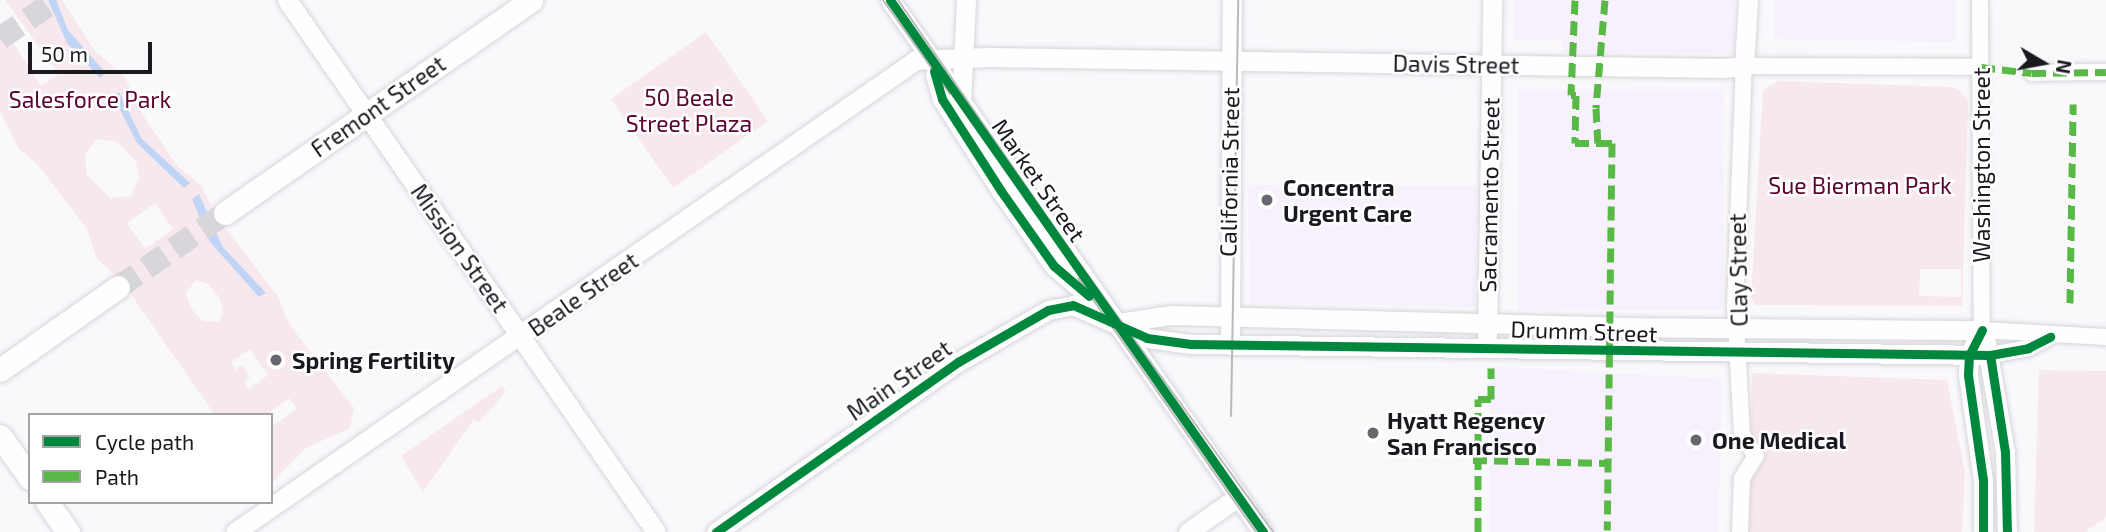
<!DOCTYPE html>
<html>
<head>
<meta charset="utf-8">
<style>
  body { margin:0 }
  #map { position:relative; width:2106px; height:532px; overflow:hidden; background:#f9f8fb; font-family:"Exo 2",sans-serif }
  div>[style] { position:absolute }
  .built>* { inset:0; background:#f7f1fd }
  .green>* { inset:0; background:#f7e8ee }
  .water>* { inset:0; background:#c0d4f6 }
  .secondary-tunnel>* { height:23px; margin-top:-11.5px; transform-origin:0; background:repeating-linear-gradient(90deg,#d8d6da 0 23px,transparent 0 34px) }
  .roads { filter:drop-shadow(0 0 2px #d7d4db) drop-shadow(0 0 2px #d7d4db) }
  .minor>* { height:16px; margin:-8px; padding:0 8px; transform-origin:8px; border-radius:8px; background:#fefefe }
  .tertiary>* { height:19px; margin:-9.5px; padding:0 9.5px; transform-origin:9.5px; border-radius:9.5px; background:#fefefe }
  .secondary>* { height:23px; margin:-11.5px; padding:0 11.5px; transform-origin:11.5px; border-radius:11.5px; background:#fefefe }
  .tram>* { height:2px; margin:-1px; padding:0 1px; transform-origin:1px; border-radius:1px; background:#bab9bb }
  .quiet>* { height:7px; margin-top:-3.5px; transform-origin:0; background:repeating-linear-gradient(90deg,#58b947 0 14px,transparent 0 21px) }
  .cycleway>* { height:9px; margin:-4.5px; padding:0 4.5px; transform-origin:4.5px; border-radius:4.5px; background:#00873e }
  .dots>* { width:19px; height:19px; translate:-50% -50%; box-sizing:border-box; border:4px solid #fff; border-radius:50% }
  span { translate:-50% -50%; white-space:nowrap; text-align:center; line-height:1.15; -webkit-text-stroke:5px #fff; paint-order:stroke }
  .street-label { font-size:23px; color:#1c1820 }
  .park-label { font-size:23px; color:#5b0231 }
  .poi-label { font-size:23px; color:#1c1820; font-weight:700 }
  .left { translate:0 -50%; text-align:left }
  .legend { position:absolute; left:28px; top:413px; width:245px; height:91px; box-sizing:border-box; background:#fff; border:2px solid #a4a3a6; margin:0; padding:9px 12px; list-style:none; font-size:21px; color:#1c1820 }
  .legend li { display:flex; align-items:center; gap:14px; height:35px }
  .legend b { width:35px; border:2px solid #a4a3a6 }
  .north { position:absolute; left:2008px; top:28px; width:70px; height:70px; -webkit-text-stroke:5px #fff; paint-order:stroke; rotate:100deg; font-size:19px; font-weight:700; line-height:28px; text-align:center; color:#1c1820 }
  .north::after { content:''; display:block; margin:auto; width:24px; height:32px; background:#1c1820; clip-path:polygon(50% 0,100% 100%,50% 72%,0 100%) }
  .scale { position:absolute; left:28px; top:42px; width:124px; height:32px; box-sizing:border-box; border:4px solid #1c1820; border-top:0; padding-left:9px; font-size:21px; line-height:24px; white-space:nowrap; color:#1c1820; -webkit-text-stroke:5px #fff; paint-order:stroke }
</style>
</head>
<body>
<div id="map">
  <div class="built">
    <div style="clip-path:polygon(1515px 0,1734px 0,1734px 53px,1563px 53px,1563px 40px,1515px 40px)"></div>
    <div style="clip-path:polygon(1775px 0,1956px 0,1956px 42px,1775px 39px)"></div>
    <div style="clip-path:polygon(1519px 89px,1724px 89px,1723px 310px,1518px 310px)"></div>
    <div style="clip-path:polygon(1248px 185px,1477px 186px,1475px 307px,1250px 302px)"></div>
    <div style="clip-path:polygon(1490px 366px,1722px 379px,1718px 532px,1489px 532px)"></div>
  </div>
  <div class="green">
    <div style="clip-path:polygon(evenodd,5px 0,62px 0,95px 51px,125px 77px,138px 108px,178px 167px,201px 185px,216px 216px,277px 295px,289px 324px,354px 408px,350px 428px,306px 448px,272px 483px,271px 427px,297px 409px,289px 398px,266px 415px,215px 415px,121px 280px,97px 259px,87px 229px,38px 165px,19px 149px,0 111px,0 23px,41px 86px,59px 74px,5px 0,97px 139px,118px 142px,136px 162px,139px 177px,131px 196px,110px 198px,87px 175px,85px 154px,97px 139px,5px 0,155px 203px,173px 229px,145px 249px,127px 223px,155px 203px,5px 0,196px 280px,208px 284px,220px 298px,223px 313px,219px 322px,203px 321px,190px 307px,186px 293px,196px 280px,5px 0,250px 349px,268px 375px,249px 389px,244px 382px,250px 377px,242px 365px,236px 370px,231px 362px,250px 349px)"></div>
    <div style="clip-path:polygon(706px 32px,768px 121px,673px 188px,611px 99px)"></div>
    <div style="clip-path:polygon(evenodd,1778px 81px,1952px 87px,1962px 92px,1968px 102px,1962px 306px,1756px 305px,1751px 298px,1763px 90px,1778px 81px,1920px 269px,1961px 269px,1961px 297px,1919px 296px,1920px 269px)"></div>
    <div style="clip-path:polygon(2039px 370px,2106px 371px,2106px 517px,2085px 532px,2034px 532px)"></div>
    <div style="clip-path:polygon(1752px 373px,1947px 380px,1965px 472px,1962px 532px,1749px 532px)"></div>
    <div style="clip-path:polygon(502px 386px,506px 392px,478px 423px,474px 419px,423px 492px,401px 456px)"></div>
  </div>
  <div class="water">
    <div style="clip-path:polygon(48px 0,56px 0,68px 30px,106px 73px,100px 78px,67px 43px)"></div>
    <div style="clip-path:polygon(119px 92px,142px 139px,190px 183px,184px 188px,137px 143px,113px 96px)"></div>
    <div style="clip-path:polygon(199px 194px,222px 246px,266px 293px,259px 297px,210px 242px,192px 199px)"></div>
  </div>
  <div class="secondary-tunnel">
    <div style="left:0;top:38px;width:67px;rotate:-34.6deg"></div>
    <div style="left:118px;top:287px;width:130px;rotate:-34.7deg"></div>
  </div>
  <div class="roads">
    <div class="minor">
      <div style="left:1980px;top:0;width:330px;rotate:89.7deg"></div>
      <div style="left:1982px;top:330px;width:124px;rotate:3.2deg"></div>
      <div style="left:2032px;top:73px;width:74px;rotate:-0.8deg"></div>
      <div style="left:1990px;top:355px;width:39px;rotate:-10deg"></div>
      <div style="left:2028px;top:348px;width:25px;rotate:-27deg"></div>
      <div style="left:1740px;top:532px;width:54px;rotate:-87.9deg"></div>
      <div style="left:1742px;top:478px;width:26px;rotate:-58deg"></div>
      <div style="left:1756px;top:456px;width:25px;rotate:-124deg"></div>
      <div style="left:1742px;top:435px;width:129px;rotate:-93.1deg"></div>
      <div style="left:1735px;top:306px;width:240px;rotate:-87.9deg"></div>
      <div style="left:1744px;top:66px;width:237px;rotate:0.2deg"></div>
    </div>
    <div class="tertiary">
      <div style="left:287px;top:0;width:647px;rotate:55.25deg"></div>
      <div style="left:890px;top:0;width:650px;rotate:54.96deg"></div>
      <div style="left:935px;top:75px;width:25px;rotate:74deg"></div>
      <div style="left:942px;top:99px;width:109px;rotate:57.3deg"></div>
      <div style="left:1001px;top:191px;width:92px;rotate:54.8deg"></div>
      <div style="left:1054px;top:266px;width:45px;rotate:40.5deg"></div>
      <div style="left:961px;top:103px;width:103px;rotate:-87.2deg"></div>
      <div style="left:1118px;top:323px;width:54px;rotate:-8.6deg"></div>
      <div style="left:1171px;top:315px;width:451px;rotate:1.5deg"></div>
      <div style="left:1622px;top:327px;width:360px;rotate:0.5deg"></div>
      <div style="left:1487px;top:336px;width:336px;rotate:-89.1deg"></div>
      <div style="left:1986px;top:342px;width:112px;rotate:80.2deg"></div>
      <div style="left:2005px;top:452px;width:80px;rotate:88.6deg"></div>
      <div style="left:1975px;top:343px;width:13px;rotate:117deg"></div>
      <div style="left:1969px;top:355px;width:20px;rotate:93deg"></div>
      <div style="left:1968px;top:375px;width:106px;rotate:81.9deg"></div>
      <div style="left:1983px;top:480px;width:52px;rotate:90deg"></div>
      <div style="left:1230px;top:345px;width:345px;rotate:-89.7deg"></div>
      <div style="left:235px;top:532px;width:829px;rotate:-34.73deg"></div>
      <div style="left:916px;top:60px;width:71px;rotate:-2.4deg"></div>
      <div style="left:987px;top:57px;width:737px;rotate:0.86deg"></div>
      <div style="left:1724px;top:68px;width:20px;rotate:-6deg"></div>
      <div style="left:1744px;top:66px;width:66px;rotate:-86.5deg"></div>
      <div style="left:716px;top:532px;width:296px;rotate:-35.1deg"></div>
      <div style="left:958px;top:362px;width:104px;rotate:-30deg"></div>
      <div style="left:1048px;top:310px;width:25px;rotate:-11deg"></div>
      <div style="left:1073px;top:305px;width:81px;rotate:24deg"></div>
      <div style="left:1147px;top:338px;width:44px;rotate:7.8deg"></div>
      <div style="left:1191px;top:344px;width:799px;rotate:0.79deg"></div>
      <div style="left:1188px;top:532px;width:62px;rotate:-35.2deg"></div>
    </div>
    <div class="secondary">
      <div style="left:225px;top:213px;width:373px;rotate:-34.8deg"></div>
      <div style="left:0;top:370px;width:144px;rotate:-35.1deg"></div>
      <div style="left:0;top:436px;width:52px;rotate:54.5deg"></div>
      <div style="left:47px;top:502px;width:37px;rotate:55deg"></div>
    </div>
  </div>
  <div class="tram">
    <div style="left:883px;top:0;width:115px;rotate:54.5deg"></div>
    <div style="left:898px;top:0;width:307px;rotate:55.5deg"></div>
    <div style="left:1072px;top:253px;width:344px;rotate:54.2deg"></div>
    <div style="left:1078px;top:278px;width:310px;rotate:55deg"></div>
    <div style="left:1231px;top:416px;width:416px;rotate:-89deg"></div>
  </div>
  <div class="quiet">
    <div style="left:1575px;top:0;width:95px;rotate:92.4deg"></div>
    <div style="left:1571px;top:95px;width:5px"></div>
    <div style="left:1576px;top:95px;width:48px;rotate:91.2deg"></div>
    <div style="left:1575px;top:143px;width:23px"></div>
    <div style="left:1605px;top:0;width:108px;rotate:94.8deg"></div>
    <div style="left:1596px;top:108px;width:35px;rotate:87deg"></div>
    <div style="left:1598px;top:143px;width:14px"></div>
    <div style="left:1612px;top:143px;width:387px;rotate:90.7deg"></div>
    <div style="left:1981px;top:67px;width:51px;rotate:6.7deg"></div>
    <div style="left:2032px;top:73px;width:74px;rotate:-0.8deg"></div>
    <div style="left:2070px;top:303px;width:199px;rotate:-89.1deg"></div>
    <div style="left:1473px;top:460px;width:135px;rotate:1.3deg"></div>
    <div style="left:1478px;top:532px;width:133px;rotate:-90deg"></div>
    <div style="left:1478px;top:399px;width:13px"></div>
    <div style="left:1491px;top:399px;width:31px;rotate:-90deg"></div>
  </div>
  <div class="cycleway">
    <div style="left:890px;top:0;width:650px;rotate:54.96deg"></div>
    <div style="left:934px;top:71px;width:29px;rotate:74deg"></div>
    <div style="left:942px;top:99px;width:109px;rotate:57.3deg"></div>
    <div style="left:1001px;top:191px;width:92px;rotate:54.8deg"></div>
    <div style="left:1054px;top:266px;width:46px;rotate:40.6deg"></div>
    <div style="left:1982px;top:330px;width:28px;rotate:117deg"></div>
    <div style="left:1969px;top:355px;width:20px;rotate:93deg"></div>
    <div style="left:1968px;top:375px;width:106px;rotate:81.9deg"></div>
    <div style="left:1983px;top:480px;width:52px;rotate:90deg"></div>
    <div style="left:1990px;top:355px;width:98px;rotate:81.2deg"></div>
    <div style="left:2005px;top:452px;width:80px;rotate:88.6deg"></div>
    <div style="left:716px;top:532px;width:296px;rotate:-35.1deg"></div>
    <div style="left:958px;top:362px;width:104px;rotate:-30deg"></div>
    <div style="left:1048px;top:310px;width:25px;rotate:-11deg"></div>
    <div style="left:1073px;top:305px;width:81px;rotate:24deg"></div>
    <div style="left:1147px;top:338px;width:44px;rotate:7.8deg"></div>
    <div style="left:1191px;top:344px;width:799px;rotate:0.79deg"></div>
    <div style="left:1990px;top:355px;width:39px;rotate:-10deg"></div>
    <div style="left:2028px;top:348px;width:25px;rotate:-27deg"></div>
  </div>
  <div class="dots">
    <div style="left:1267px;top:200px;background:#69666d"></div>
    <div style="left:276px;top:360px;background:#69666d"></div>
    <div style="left:1373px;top:433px;background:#69666d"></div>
    <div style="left:1696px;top:440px;background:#69666d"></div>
  </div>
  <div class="street-label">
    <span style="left:1456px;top:64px;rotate:1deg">Davis Street</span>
    <span style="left:378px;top:106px;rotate:-35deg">Fremont Street</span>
    <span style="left:1981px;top:165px;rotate:-90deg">Washington Street</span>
    <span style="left:1229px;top:172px;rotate:-89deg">California Street</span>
    <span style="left:1039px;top:180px;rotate:55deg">Market Street</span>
    <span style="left:1489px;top:195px;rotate:-89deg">Sacramento Street</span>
    <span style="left:460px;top:248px;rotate:55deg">Mission Street</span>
    <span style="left:1738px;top:270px;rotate:-91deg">Clay Street</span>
    <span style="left:583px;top:294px;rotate:-35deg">Beale Street</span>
    <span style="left:1584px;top:331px;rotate:2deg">Drumm Street</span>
    <span style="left:899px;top:380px;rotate:-35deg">Main Street</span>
  </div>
  <div class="park-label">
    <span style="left:689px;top:110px">50 Beale<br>Street Plaza</span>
    <span style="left:90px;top:99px">Salesforce Park</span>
    <span style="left:1860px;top:185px">Sue Bierman Park</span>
  </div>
  <div class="poi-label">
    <span class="left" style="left:1283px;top:200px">Concentra<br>Urgent Care</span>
    <span class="left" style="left:292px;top:360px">Spring Fertility</span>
    <span class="left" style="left:1387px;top:433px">Hyatt Regency<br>San Francisco</span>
    <span class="left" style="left:1712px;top:440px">One Medical</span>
  </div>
  <ul class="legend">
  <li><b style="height:9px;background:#00873e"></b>Cycle path</li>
  <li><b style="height:9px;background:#58b947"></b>Path</li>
  </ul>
  <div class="north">N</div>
  <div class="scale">50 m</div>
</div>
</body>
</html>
